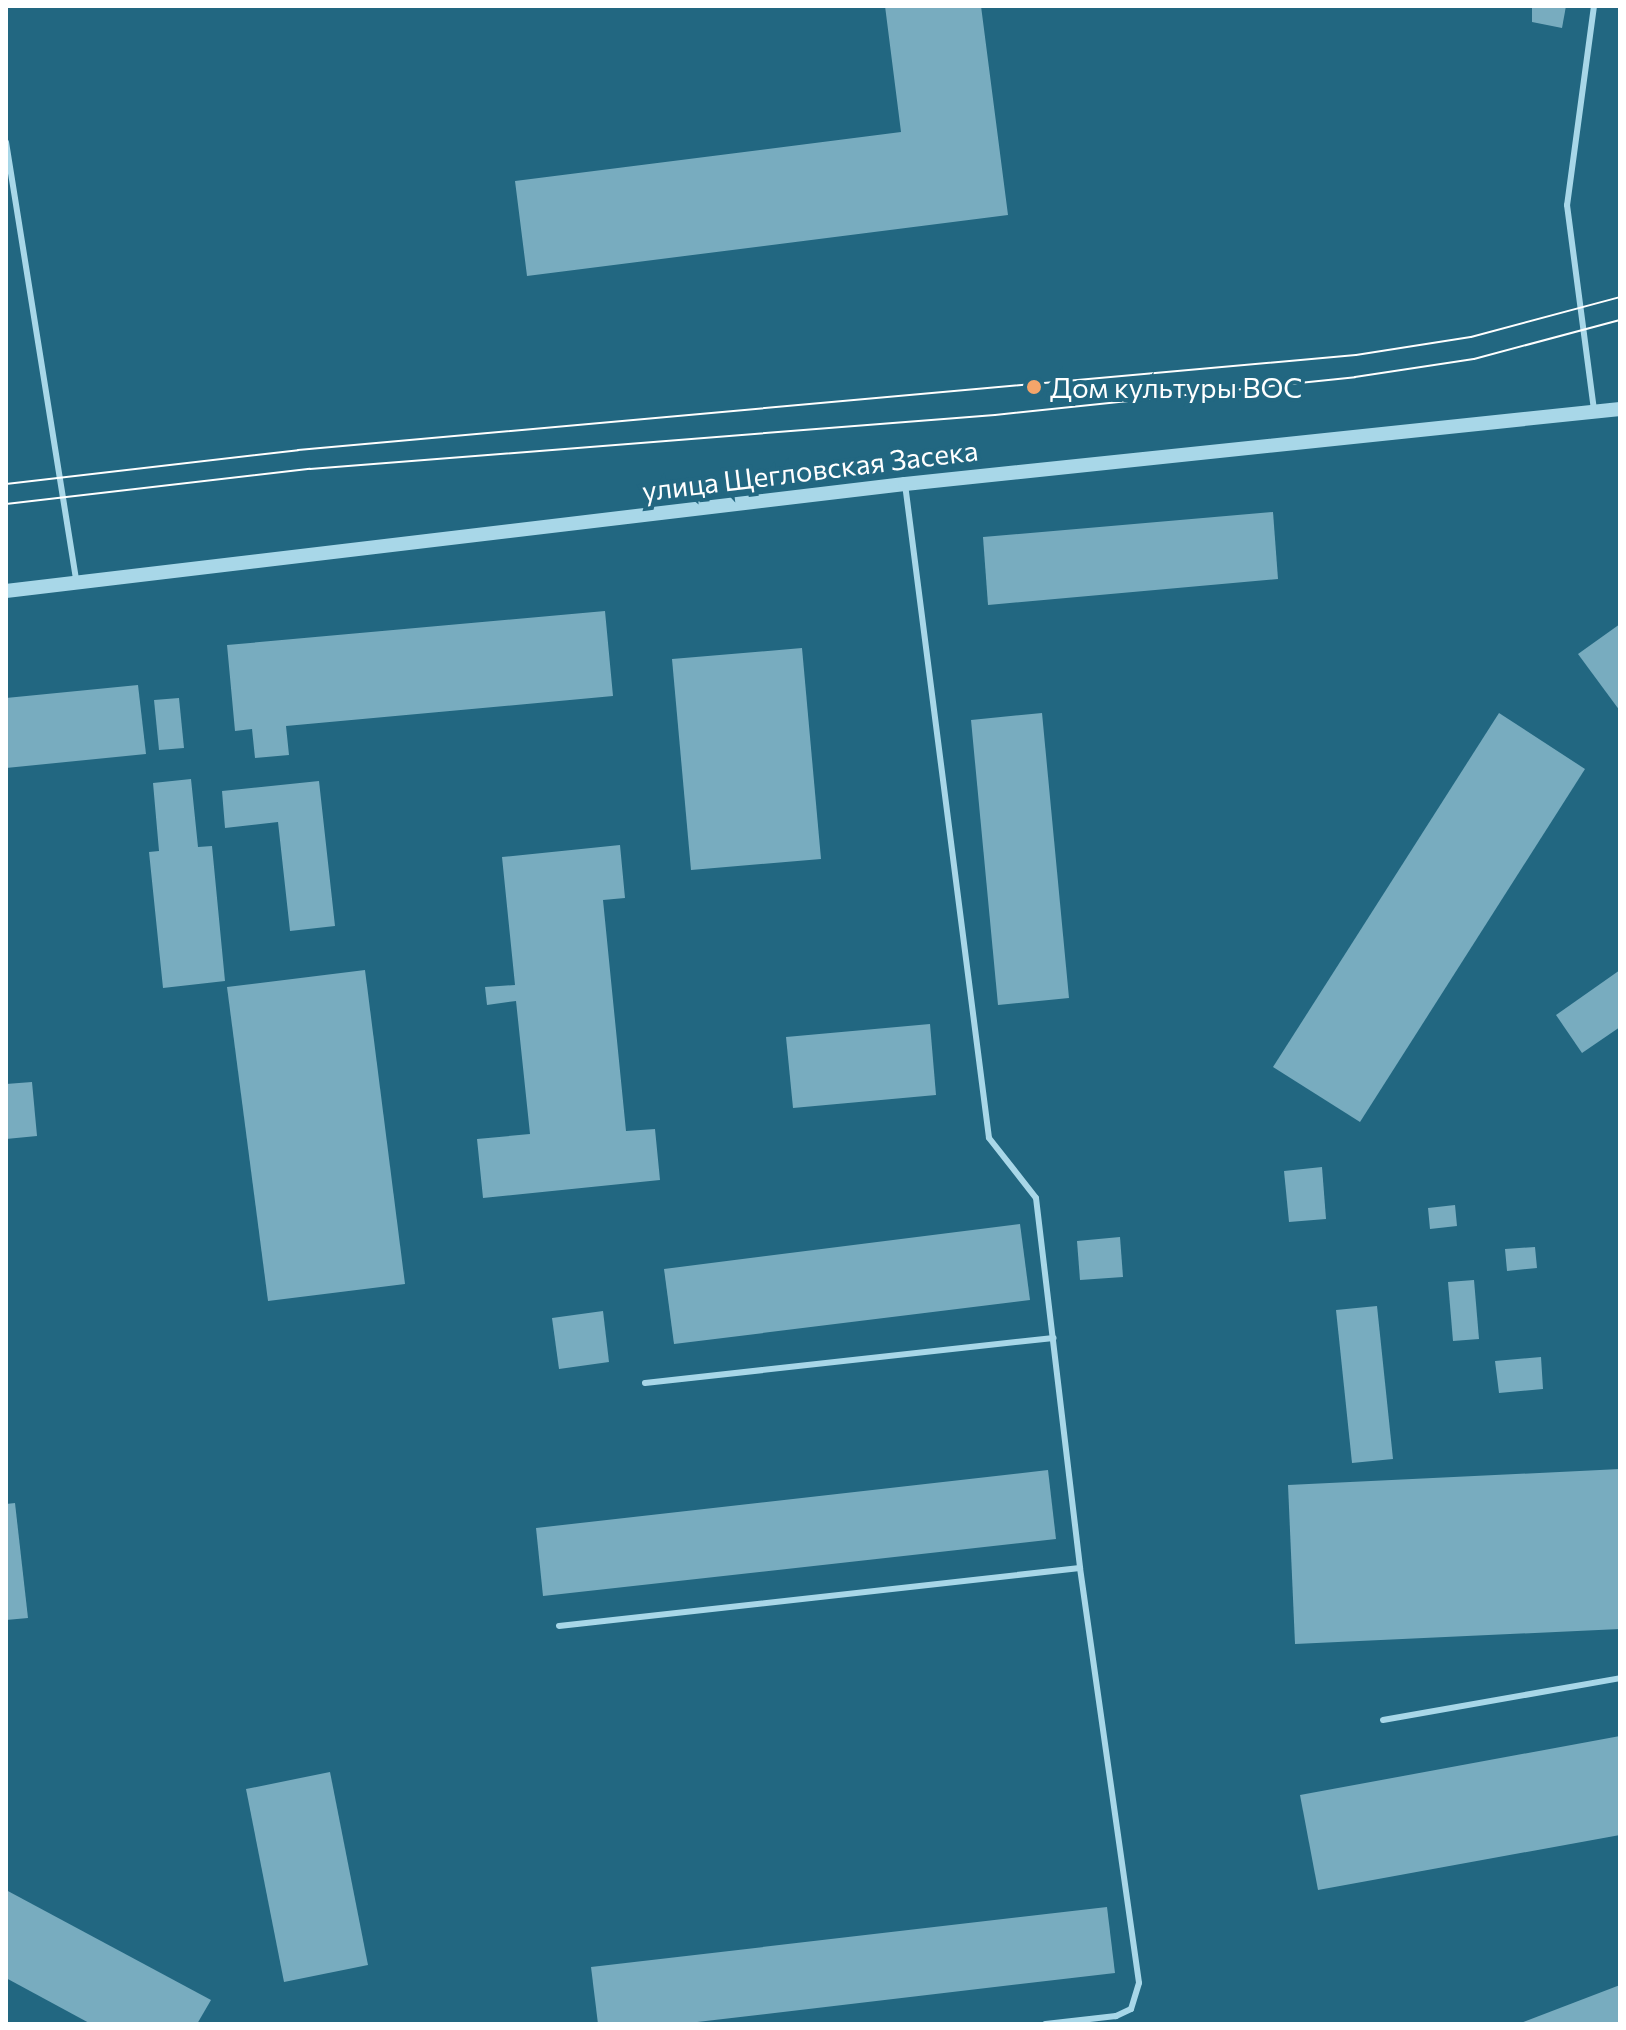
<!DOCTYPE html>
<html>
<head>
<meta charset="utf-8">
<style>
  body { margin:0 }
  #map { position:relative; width:1626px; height:2030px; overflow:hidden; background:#226781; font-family:Commissioner,sans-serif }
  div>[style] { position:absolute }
  .building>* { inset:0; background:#78acbf }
  .service>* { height:6px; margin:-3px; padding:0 3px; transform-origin:3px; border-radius:3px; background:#a8d7e8 }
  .tertiary>* { height:14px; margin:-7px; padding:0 7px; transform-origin:7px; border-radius:7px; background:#a8d7e8 }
  .tram>* { height:2px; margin:-1px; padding:0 1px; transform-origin:1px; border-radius:1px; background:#fff }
  .dots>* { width:22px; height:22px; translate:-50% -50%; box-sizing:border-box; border:4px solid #226781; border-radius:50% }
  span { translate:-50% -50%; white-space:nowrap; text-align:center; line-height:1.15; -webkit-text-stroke:8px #226781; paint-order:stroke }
  .poi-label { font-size:28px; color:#fff }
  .left { translate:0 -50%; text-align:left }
  .street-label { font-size:28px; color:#fff }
  .frame { position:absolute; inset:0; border:8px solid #fff; pointer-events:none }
</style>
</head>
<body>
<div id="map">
  <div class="building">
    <div style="clip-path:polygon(885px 6px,981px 6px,1008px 215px,527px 276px,515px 181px,901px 132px)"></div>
    <div style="clip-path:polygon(1532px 6px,1566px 6px,1562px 28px,1532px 22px)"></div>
    <div style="clip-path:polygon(1273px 512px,1278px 579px,988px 605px,983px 537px)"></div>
    <div style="clip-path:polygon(605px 611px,613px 696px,286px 726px,289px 755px,255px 758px,252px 729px,235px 731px,227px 645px)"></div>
    <div style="clip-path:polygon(1620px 624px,1620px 711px,1578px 654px)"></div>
    <div style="clip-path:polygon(802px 648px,821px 859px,691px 870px,672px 659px)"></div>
    <div style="clip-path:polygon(138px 685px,146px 754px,6px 768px,6px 698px)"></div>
    <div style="clip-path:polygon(179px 698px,184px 748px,159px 750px,154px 700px)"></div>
    <div style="clip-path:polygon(1042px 713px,1069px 998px,998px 1005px,971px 720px)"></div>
    <div style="clip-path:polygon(1499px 713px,1585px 769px,1360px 1122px,1273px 1067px)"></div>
    <div style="clip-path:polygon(191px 779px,198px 847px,212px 846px,225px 981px,163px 988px,149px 852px,159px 851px,153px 783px)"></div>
    <div style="clip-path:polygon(319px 781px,335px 926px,290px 931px,278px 822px,225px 828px,222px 791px)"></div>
    <div style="clip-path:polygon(620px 845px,625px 898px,603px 900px,626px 1131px,655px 1129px,660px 1180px,483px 1198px,477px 1139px,530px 1134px,516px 1001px,487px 1005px,485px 987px,515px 985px,502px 857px)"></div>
    <div style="clip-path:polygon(365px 970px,405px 1284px,268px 1301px,227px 987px)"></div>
    <div style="clip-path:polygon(1620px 970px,1620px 1027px,1582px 1053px,1556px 1015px)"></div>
    <div style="clip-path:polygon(930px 1024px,936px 1095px,793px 1108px,786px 1037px)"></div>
    <div style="clip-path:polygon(32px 1082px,37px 1136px,6px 1139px,6px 1084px)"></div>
    <div style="clip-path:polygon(1322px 1167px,1326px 1219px,1289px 1222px,1284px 1171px)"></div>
    <div style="clip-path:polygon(1455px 1205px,1457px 1226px,1430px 1229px,1428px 1208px)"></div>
    <div style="clip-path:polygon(1020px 1224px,1030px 1300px,674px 1344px,664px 1269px)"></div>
    <div style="clip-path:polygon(1120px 1237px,1123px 1277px,1080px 1280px,1077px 1241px)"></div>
    <div style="clip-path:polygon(1535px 1247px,1537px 1268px,1507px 1271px,1505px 1249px)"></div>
    <div style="clip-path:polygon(1474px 1280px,1479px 1339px,1453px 1341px,1448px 1282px)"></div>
    <div style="clip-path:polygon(1377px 1306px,1393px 1459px,1352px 1463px,1336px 1310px)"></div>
    <div style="clip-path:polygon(603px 1311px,609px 1362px,559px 1369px,552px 1318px)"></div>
    <div style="clip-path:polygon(1541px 1357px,1543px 1389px,1499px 1393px,1495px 1361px)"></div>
    <div style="clip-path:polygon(1620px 1469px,1620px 1629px,1295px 1644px,1288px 1485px)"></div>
    <div style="clip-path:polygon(1048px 1470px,1056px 1539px,543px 1596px,536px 1528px)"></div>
    <div style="clip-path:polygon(15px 1503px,28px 1618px,6px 1620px,6px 1504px)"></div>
    <div style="clip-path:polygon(1620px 1736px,1620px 1835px,1318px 1890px,1300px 1795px)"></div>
    <div style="clip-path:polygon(330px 1772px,368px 1965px,284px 1982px,246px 1789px)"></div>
    <div style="clip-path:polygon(6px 1890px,211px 2000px,197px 2024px,91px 2024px,6px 1978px)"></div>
    <div style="clip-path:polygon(1107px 1907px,1115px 1973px,680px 2024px,598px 2024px,591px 1967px)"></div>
    <div style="clip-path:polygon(1620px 1985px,1620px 2024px,1518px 2024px)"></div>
  </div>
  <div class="service">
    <div style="left:1594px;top:6px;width:201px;rotate:97.7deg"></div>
    <div style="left:1567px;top:205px;width:207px;rotate:82.5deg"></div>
    <div style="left:6px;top:142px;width:445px;rotate:80.9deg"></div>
    <div style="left:905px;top:484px;width:659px;rotate:82.68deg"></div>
    <div style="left:989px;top:1138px;width:76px;rotate:51.9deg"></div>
    <div style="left:1036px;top:1198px;width:373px;rotate:83.2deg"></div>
    <div style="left:1080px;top:1568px;width:419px;rotate:81.9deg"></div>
    <div style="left:1139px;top:1983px;width:27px;rotate:107deg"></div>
    <div style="left:1131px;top:2009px;width:17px;rotate:155deg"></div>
    <div style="left:1116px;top:2016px;width:71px;rotate:173.6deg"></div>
    <div style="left:645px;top:1383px;width:411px;rotate:-6.3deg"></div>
    <div style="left:559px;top:1626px;width:524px;rotate:-6.35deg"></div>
    <div style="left:1383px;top:1720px;width:241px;rotate:-10deg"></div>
  </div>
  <div class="tertiary">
    <div style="left:6px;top:591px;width:905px;rotate:-6.79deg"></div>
    <div style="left:905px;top:484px;width:719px;rotate:-5.99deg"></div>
  </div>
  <div class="tram">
    <div style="left:6px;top:484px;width:294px;rotate:-6.6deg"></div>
    <div style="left:298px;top:450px;width:1062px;rotate:-5.13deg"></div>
    <div style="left:1356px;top:355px;width:116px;rotate:-8.9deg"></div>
    <div style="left:1471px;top:337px;width:154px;rotate:-15deg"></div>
    <div style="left:6px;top:504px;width:306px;rotate:-6.6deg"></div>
    <div style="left:310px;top:469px;width:687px;rotate:-4.51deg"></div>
    <div style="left:995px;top:415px;width:362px;rotate:-6deg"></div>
    <div style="left:1355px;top:377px;width:120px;rotate:-8.6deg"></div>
    <div style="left:1474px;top:359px;width:151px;rotate:-15deg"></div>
  </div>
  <div class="dots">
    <div style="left:1034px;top:387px;background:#f4a56a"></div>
  </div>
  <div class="poi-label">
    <span class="left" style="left:1050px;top:387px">Дом культуры ВОС</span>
  </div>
  <div class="street-label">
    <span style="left:810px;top:470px;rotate:-7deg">улица Щегловская Засека</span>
  </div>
  <div class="frame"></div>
</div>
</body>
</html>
